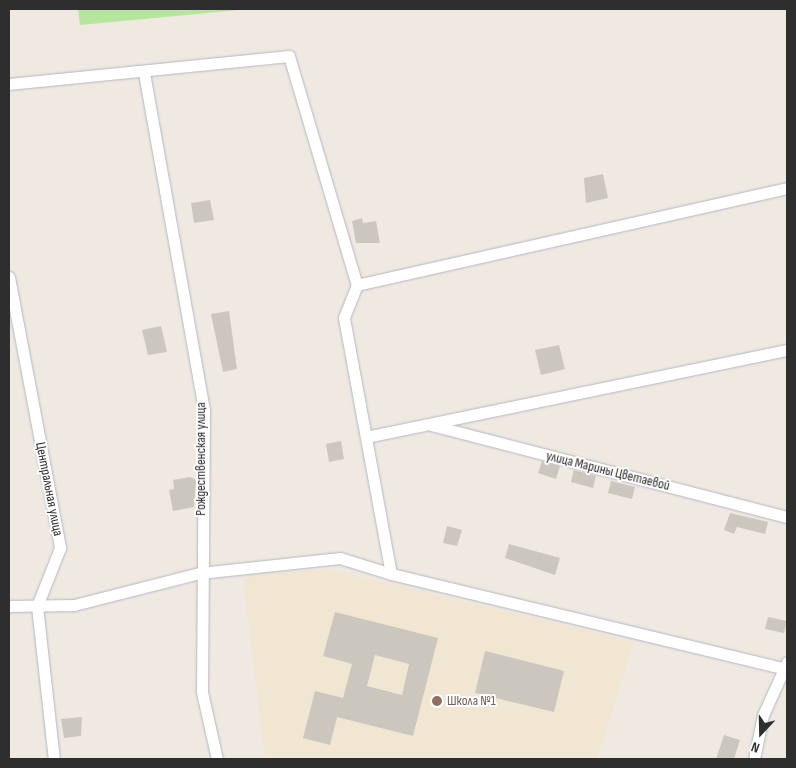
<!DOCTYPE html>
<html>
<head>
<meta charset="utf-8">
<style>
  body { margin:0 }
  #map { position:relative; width:796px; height:768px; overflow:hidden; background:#efe9e1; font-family:"Sofia Sans Condensed",sans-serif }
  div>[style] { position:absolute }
  .education>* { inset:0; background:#f0e6d1 }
  .green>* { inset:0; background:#b6e59e }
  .building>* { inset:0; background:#cbc7bf }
  .roads { filter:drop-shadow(0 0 1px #b4b7c1) drop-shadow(0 0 1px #b4b7c1) }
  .minor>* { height:11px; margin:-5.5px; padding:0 5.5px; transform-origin:5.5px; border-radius:5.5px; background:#fff }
  .dots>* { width:14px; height:14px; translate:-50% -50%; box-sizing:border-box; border:2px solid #fff; border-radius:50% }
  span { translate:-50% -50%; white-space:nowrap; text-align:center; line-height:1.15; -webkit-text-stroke:4px #fff; paint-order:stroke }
  .street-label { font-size:14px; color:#2e2e2e }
  .education-label { font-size:14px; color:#785e54 }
  .left { translate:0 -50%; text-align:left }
  .frame { position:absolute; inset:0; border:10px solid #2e2e2e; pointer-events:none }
  .north { position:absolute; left:736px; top:708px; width:50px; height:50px; -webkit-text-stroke:4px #fff; paint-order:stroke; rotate:201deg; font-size:14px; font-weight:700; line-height:20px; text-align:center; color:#2e2e2e }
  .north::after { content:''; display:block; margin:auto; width:18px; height:22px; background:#2e2e2e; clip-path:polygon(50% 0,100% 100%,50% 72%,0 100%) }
</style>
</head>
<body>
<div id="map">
  <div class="education">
    <div style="clip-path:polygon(330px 569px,634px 642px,597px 759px,265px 759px,243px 576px)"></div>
  </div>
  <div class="green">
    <div style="clip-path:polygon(78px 9px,250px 9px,80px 25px)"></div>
  </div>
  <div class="building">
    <div style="clip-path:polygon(603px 174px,608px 198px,586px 203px,584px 178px)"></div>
    <div style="clip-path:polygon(210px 200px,214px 220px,194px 223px,191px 203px)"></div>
    <div style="clip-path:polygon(362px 218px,363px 223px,376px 221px,380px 243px,356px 243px,352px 221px)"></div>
    <div style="clip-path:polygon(229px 311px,237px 369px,223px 372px,211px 314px)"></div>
    <div style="clip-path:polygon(161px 326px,167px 352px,148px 355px,142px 330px)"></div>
    <div style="clip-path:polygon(559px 345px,565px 369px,541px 375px,535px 350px)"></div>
    <div style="clip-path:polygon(341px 441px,344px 459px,329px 462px,326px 444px)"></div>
    <div style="clip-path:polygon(542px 461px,560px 466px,556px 479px,538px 473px)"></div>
    <div style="clip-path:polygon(574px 470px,596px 476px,593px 488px,571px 482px)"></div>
    <div style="clip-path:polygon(190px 477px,196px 480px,194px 507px,173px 511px,169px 490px,174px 489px,173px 480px)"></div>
    <div style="clip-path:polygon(611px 481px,635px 487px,632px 499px,608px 493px)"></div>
    <div style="clip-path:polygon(730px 513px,768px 522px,765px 534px,737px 527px,734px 534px,724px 530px)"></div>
    <div style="clip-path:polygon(447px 526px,462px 530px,457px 546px,443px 543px)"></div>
    <div style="clip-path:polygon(509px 544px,560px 558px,555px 575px,505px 558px)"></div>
    <div style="clip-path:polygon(evenodd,335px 612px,438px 638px,413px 736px,337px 717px,330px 745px,303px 738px,315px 691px,343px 698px,352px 664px,323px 656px,335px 612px,375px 655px,409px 664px,402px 695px,367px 686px,375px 655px)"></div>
    <div style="clip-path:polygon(768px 617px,787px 621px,784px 633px,765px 629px)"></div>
    <div style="clip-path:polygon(485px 651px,564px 671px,554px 712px,475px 693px)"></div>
    <div style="clip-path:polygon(82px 717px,81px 736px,64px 738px,61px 719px)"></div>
    <div style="clip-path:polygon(724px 735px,740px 740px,734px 759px,716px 759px)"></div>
  </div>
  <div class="roads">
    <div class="minor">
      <div style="left:144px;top:73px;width:341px;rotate:79.9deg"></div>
      <div style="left:204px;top:409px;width:283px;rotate:90.4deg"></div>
      <div style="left:202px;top:692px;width:69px;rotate:77.4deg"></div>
      <div style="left:9px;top:84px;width:281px;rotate:-5.7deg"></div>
      <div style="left:289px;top:56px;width:239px;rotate:73.5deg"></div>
      <div style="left:787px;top:188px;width:441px;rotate:167.3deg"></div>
      <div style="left:357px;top:285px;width:35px;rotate:112deg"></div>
      <div style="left:344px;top:318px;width:260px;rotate:79.6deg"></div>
      <div style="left:391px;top:574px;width:407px;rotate:13.5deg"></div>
      <div style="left:9px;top:277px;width:276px;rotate:79.3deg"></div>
      <div style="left:60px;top:548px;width:62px;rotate:111.6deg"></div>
      <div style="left:37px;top:606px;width:154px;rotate:83.7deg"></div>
      <div style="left:431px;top:425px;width:368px;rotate:14.5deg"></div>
      <div style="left:366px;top:437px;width:430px;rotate:-11.7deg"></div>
      <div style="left:9px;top:606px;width:65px;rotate:-0.9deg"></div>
      <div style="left:74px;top:605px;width:130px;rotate:-14.3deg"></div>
      <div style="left:200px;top:573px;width:141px;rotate:-6.1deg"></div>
      <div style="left:340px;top:558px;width:53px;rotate:17.4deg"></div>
      <div style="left:754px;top:759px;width:45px;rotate:-78.4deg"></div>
      <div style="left:763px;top:715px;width:58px;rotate:-65.6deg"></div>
    </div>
  </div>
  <div class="dots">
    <div style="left:437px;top:701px;background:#8d6e63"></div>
  </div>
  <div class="street-label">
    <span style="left:201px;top:459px;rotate:-90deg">Рождественская улица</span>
    <span style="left:608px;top:471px;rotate:14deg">улица Марины Цветаевой</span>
    <span style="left:49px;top:489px;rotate:79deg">Центральная улица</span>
  </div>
  <div class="education-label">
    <span class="left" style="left:447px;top:701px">Школа №1</span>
  </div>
  <div class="frame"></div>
  <div class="north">N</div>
</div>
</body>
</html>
